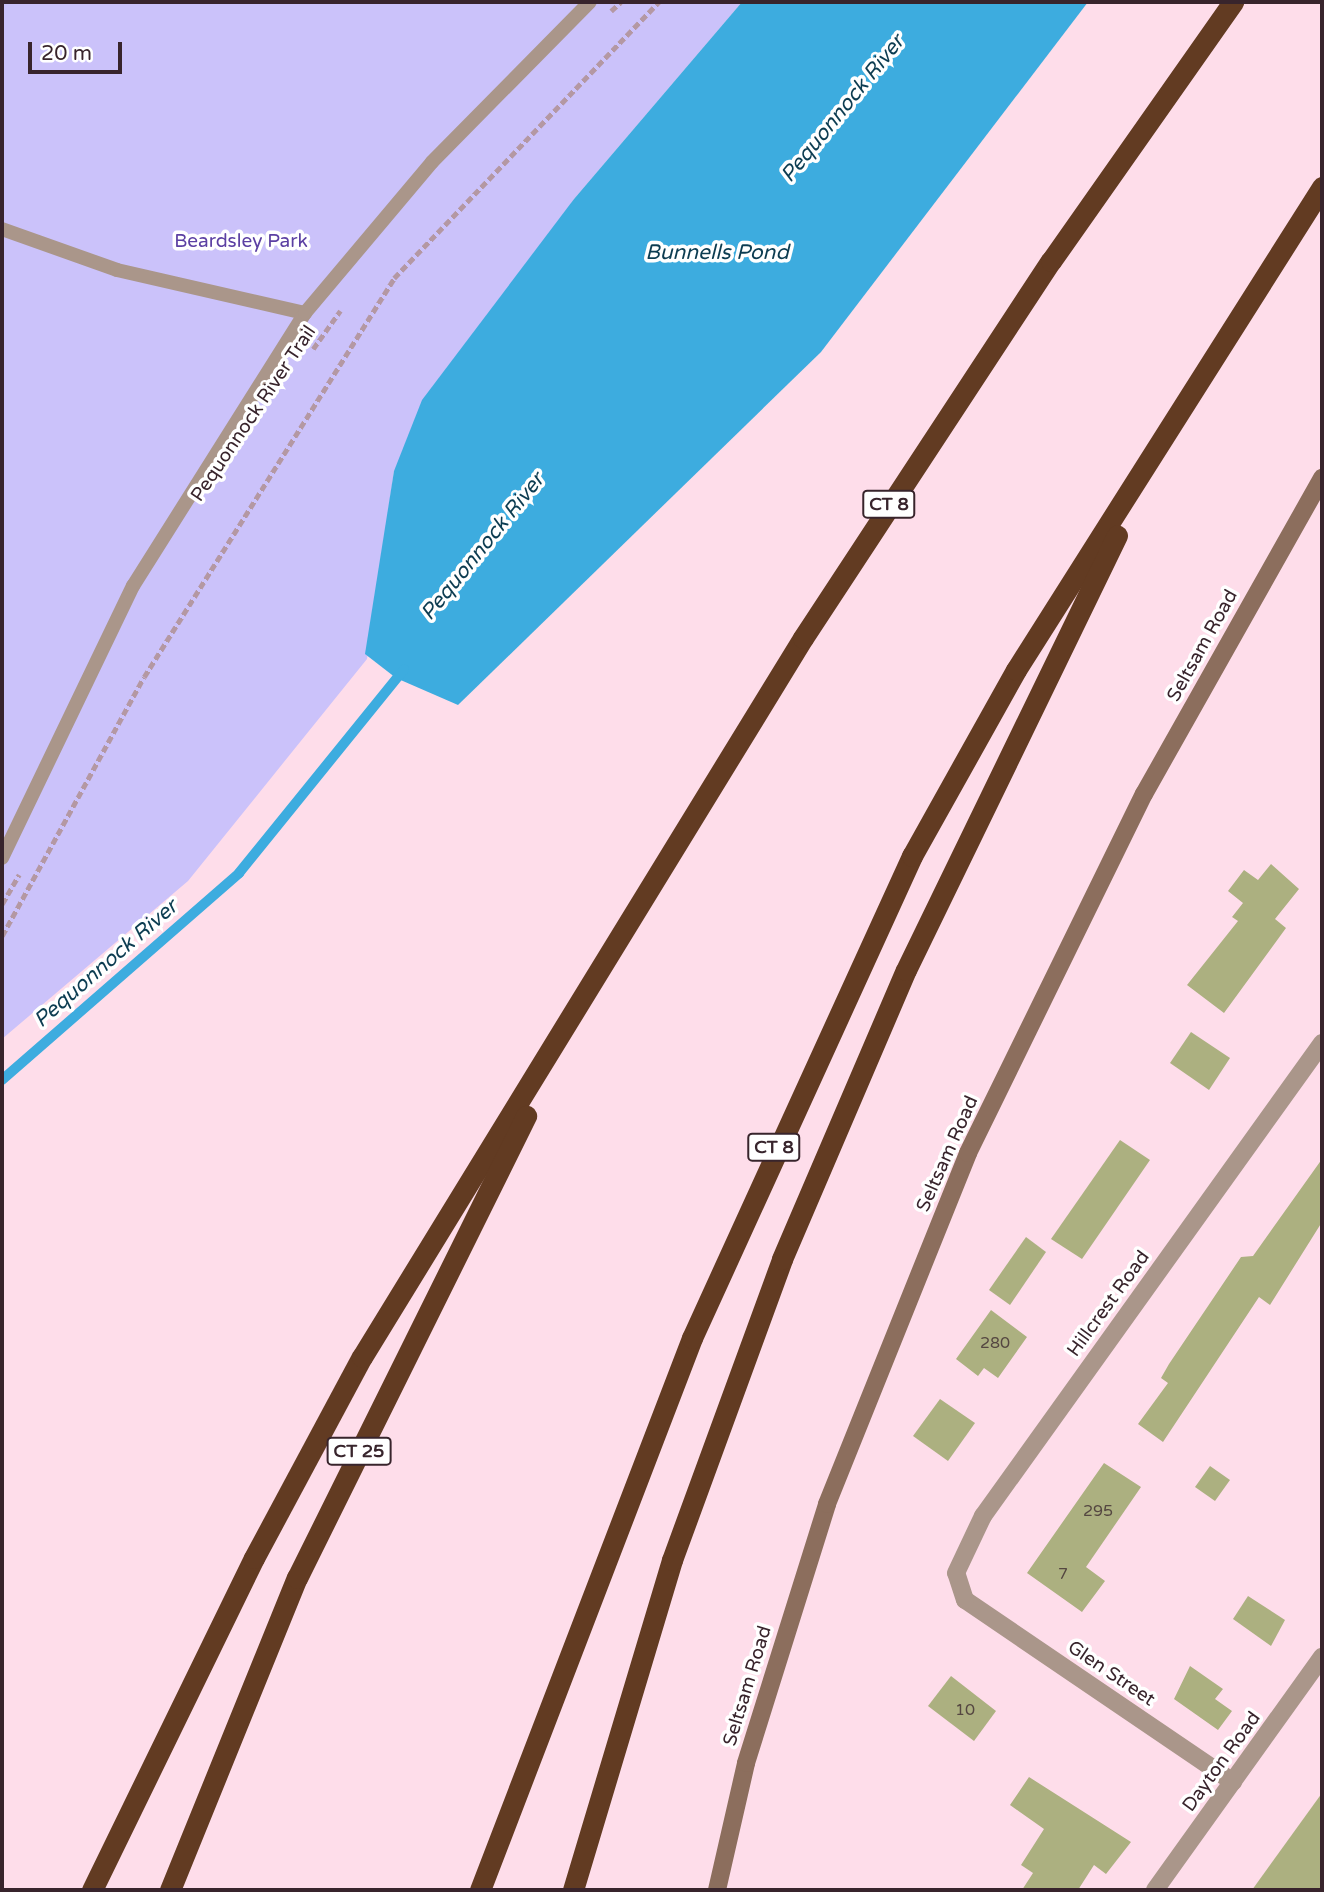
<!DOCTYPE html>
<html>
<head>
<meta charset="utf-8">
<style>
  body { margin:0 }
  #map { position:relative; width:1324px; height:1892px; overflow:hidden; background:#feddea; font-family:"Varela Round",sans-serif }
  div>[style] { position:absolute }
  .green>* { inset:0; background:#cbc2fa }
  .water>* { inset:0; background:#3dacdf }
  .stream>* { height:10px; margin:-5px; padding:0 5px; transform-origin:5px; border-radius:5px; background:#3dacdf }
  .building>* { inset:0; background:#acb080 }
  .path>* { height:4.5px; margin-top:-2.25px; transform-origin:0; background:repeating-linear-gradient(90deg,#b498a3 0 7px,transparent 0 10.5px) }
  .service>* { height:14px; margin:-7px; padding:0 7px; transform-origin:7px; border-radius:7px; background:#aa968a }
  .minor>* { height:18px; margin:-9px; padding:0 9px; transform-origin:9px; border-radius:9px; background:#aa968a }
  .secondary>* { height:18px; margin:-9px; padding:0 9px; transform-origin:9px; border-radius:9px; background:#8c6e5d }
  .motorway>* { height:21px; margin:-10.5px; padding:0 10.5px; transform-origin:10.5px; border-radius:10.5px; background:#623b22 }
  span { translate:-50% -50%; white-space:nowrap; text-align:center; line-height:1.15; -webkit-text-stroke:7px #fff; paint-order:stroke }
  .number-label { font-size:16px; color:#554741 }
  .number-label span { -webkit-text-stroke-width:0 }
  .shield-label span { padding:2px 5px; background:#fff; border:2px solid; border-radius:5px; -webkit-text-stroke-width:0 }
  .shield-label { font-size:18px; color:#38242c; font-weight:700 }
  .park-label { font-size:19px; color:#5c40a3 }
  .street-label { font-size:19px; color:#38242c }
  .water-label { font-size:21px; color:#0c3c51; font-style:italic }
  .frame { position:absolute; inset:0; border:4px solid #38242c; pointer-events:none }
  .scale { position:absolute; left:28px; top:42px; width:94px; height:32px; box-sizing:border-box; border:4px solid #38242c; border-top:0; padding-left:9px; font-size:21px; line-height:24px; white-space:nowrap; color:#38242c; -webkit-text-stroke:5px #fff; paint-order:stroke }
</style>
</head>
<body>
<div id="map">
  <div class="green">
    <div style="clip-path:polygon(2px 2px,742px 2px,574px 199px,394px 471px,367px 659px,188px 881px,2px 1039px)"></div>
  </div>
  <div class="water">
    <div style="clip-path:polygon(742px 2px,1088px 2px,821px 352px,458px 705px,396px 678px,365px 654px,394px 471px,422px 400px,574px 199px)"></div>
  </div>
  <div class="stream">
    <div style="left:2px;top:1080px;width:315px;rotate:-41.1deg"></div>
    <div style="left:239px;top:873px;width:262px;rotate:-51deg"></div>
  </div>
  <div class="building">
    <div style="clip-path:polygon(1271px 864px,1299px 889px,1275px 919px,1286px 928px,1224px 1013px,1187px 985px,1238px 921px,1232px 917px,1243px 903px,1228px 891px,1244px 870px,1258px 880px)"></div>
    <div style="clip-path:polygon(1191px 1032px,1230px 1058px,1209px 1090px,1170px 1063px)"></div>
    <div style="clip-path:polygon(1120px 1140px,1150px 1160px,1082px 1259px,1051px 1239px)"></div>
    <div style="clip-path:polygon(1322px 1159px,1322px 1222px,1270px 1305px,1259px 1297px,1163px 1442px,1138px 1424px,1168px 1383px,1161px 1378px,1169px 1364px,1241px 1257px,1253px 1256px)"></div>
    <div style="clip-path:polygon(1026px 1237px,1046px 1252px,1010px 1305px,989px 1290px)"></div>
    <div style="clip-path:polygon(991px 1310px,1027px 1337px,998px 1378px,984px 1368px,978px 1376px,956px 1359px)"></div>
    <div style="clip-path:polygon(940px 1399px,975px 1423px,948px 1461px,913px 1436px)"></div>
    <div style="clip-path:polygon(1104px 1463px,1141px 1487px,1086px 1567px,1105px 1581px,1082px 1612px,1027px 1573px)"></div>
    <div style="clip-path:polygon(1210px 1466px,1230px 1480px,1215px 1501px,1195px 1487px)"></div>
    <div style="clip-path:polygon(1248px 1596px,1285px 1620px,1271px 1646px,1233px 1619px)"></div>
    <div style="clip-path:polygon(1190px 1666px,1223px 1689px,1215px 1699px,1232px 1711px,1218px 1730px,1174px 1699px)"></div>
    <div style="clip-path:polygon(951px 1676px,996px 1711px,974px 1741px,928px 1706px)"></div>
    <div style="clip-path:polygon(1029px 1777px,1131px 1842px,1106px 1874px,1094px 1865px,1078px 1890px,1022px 1890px,1033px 1873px,1021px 1865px,1044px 1829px,1010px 1805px)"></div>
    <div style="clip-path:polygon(1322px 1793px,1322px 1890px,1252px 1890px)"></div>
  </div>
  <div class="path">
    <div style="left:611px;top:11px;width:13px;rotate:-42deg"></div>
    <div style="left:313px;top:349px;width:47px;rotate:-54.6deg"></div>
    <div style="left:2px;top:904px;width:34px;rotate:-60deg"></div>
    <div style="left:2px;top:936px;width:295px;rotate:-61.3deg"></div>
    <div style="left:144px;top:677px;width:471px;rotate:-57.9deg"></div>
    <div style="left:394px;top:278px;width:383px;rotate:-46.2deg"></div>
  </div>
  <div class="service">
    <div style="left:2px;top:229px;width:122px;rotate:19.6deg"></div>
    <div style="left:117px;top:270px;width:193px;rotate:12.9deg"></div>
    <div style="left:2px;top:858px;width:302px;rotate:-64.3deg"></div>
    <div style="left:133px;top:586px;width:323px;rotate:-57.8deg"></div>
    <div style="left:305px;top:313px;width:197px;rotate:-49.9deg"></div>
    <div style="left:432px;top:162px;width:225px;rotate:-45.4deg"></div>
  </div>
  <div class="minor">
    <div style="left:1233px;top:1782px;width:324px;rotate:-145.8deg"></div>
    <div style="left:965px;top:1600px;width:28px;rotate:-108deg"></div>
    <div style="left:956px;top:1573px;width:63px;rotate:-64.7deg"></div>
    <div style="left:983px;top:1516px;width:582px;rotate:-54.37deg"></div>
    <div style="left:1155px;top:1890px;width:287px;rotate:-54.4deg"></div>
  </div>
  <div class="secondary">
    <div style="left:717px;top:1890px;width:130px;rotate:-77.1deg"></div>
    <div style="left:746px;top:1763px;width:271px;rotate:-72.6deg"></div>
    <div style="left:827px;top:1504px;width:378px;rotate:-68.1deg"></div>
    <div style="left:968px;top:1153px;width:400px;rotate:-63.9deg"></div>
    <div style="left:1144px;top:794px;width:363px;rotate:-60.6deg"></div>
  </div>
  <div class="motorway">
    <div style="left:92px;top:1890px;width:369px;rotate:-64deg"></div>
    <div style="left:254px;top:1558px;width:228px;rotate:-61.8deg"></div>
    <div style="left:362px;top:1357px;width:843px;rotate:-58.48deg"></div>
    <div style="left:803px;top:638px;width:451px;rotate:-56.7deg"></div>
    <div style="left:1051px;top:261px;width:317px;rotate:-54.9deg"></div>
    <div style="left:170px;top:1890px;width:337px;rotate:-67.9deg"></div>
    <div style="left:297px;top:1578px;width:516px;rotate:-63.63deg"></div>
    <div style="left:480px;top:1890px;width:591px;rotate:-68.99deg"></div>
    <div style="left:692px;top:1338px;width:530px;rotate:-65.47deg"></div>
    <div style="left:912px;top:856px;width:213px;rotate:-60.8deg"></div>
    <div style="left:1016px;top:670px;width:572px;rotate:-57.64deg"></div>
    <div style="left:573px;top:1890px;width:345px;rotate:-73.3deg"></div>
    <div style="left:672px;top:1560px;width:320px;rotate:-69.9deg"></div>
    <div style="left:782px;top:1259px;width:314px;rotate:-66.8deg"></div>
    <div style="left:906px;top:970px;width:483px;rotate:-64.1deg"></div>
  </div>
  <div class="number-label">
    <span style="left:995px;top:1343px">280</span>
    <span style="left:1098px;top:1511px">295</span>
    <span style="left:1063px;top:1574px">7</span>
    <span style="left:965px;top:1710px">10</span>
  </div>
  <div class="shield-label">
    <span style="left:889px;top:504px">CT 8</span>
    <span style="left:774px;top:1147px">CT 8</span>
    <span style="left:359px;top:1451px">CT 25</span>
  </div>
  <div class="park-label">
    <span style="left:241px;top:242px">Beardsley Park</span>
  </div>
  <div class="street-label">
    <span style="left:254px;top:414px;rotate:-56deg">Pequonnock River Trail</span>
    <span style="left:1203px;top:646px;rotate:-61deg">Seltsam Road</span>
    <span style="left:948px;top:1154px;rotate:-66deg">Seltsam Road</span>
    <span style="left:1109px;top:1304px;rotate:-54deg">Hillcrest Road</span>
    <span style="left:1111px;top:1674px;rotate:34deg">Glen Street</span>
    <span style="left:748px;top:1686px;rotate:-73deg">Seltsam Road</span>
    <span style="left:1222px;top:1762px;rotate:-54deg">Dayton Road</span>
  </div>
  <div class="water-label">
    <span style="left:843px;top:109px;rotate:-51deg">Pequonnock River</span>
    <span style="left:717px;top:253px">Bunnells Pond</span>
    <span style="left:483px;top:547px;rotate:-51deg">Pequonnock River</span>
    <span style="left:106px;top:964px;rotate:-41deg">Pequonnock River</span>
  </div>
  <div class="frame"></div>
  <div class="scale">20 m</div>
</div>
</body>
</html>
